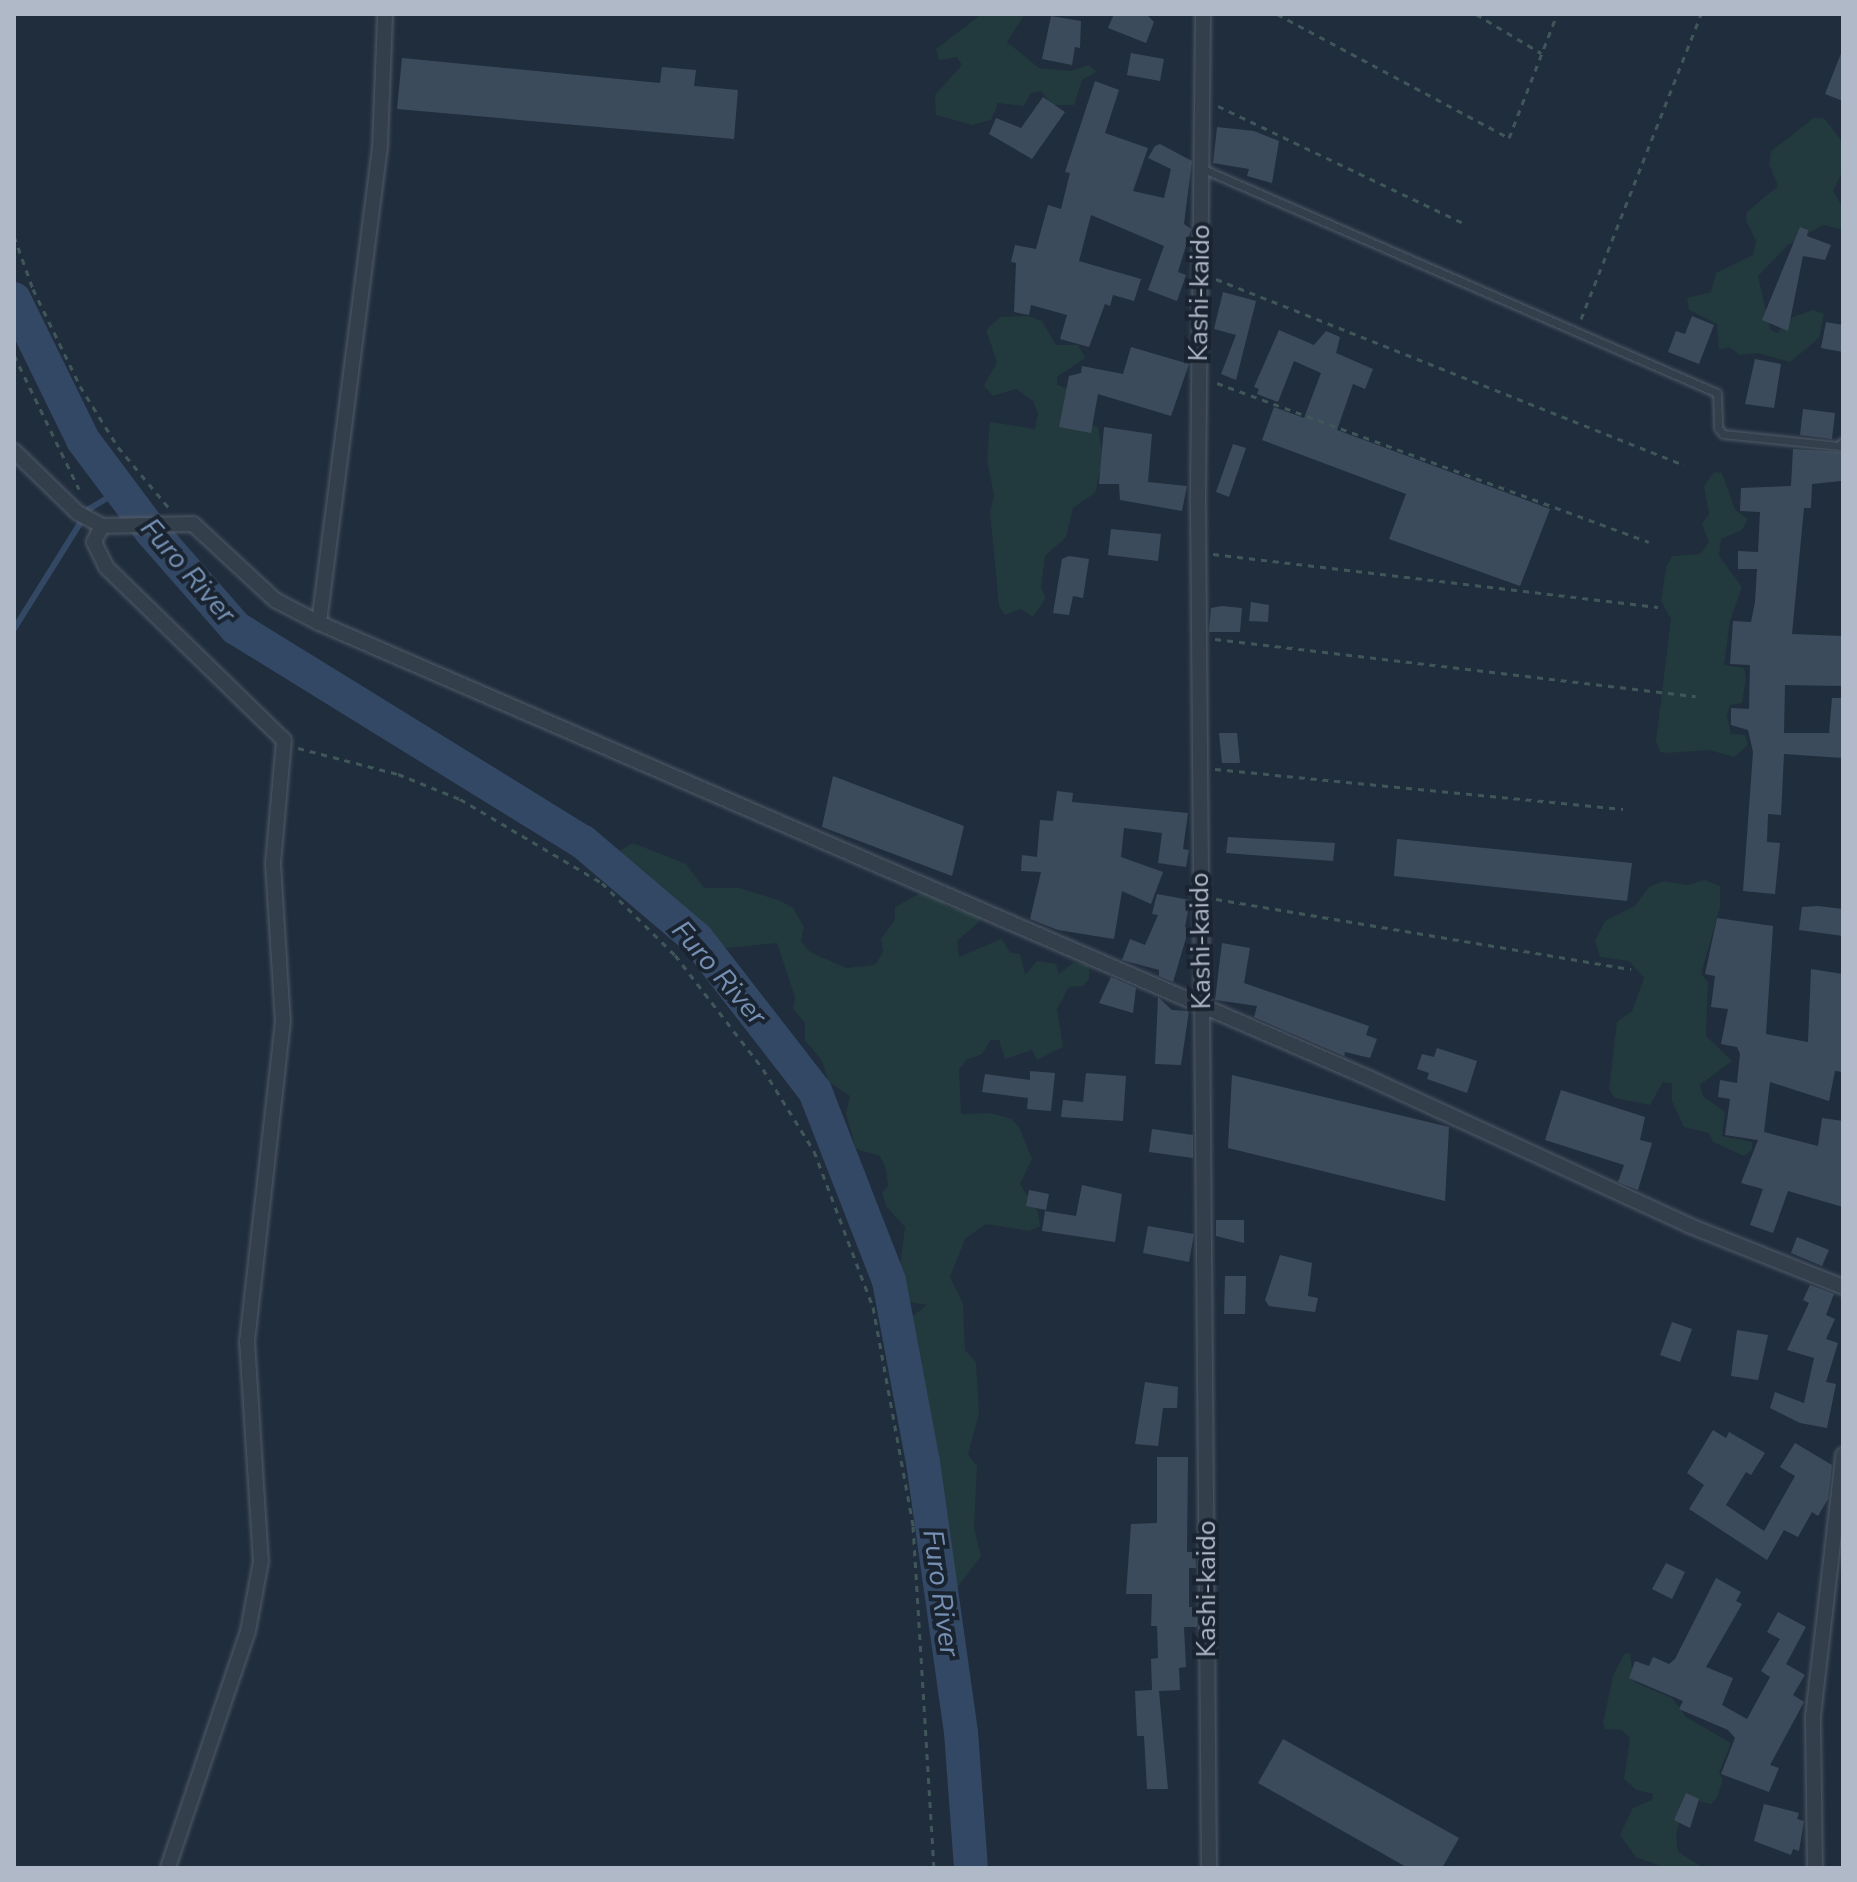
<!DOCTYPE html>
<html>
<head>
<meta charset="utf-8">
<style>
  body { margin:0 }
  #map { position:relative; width:1857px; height:1882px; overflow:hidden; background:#202d3c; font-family:"Nunito Sans",sans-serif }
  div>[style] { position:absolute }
  .green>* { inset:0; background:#223a3d }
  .stream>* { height:6px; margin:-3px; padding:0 3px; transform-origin:3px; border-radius:3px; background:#334864 }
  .river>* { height:34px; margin:-17px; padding:0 17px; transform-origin:17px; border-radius:17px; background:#334864 }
  .building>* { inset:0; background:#3c4b5b }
  .path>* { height:3px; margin-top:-1.5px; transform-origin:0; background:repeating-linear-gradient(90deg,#40575a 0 6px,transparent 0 12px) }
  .roads { filter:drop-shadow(0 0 2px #525c6a) drop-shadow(0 0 2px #525c6a) }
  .service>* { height:7px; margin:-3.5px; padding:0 3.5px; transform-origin:3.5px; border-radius:3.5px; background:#343f4c }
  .minor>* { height:14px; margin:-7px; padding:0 7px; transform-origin:7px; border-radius:7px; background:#343f4c }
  span { translate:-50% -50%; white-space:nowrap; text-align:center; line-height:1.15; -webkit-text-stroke:8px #1a2431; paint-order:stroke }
  .street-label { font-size:26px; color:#afb9c8 }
  .water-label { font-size:28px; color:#7590b2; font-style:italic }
  .frame { position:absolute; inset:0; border:16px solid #afb9c8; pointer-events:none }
</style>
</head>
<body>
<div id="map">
  <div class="green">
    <div style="clip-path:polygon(982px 14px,1025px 14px,1007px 42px,1039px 68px,1071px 71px,1089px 65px,1096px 72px,1082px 80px,1074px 105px,1052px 105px,1041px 91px,1031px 93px,1024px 106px,998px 103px,991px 120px,972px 125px,936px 115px,935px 95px,962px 65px,957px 57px,939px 60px,936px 49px)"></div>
    <div style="clip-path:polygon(1814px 118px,1824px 118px,1843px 143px,1843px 170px,1833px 191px,1843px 208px,1843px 230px,1823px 225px,1788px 245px,1758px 276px,1770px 329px,1777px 333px,1793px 317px,1813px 310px,1824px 314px,1819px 338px,1790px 362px,1758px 353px,1740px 355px,1729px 347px,1719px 350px,1717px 324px,1689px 310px,1687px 298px,1711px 292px,1716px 273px,1753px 255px,1756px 241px,1746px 220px,1747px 212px,1778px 186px,1769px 164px,1771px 151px)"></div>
    <div style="clip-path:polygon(1028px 316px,1042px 321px,1056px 345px,1078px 345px,1085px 358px,1057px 377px,1057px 385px,1070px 389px,1085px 422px,1098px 427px,1103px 458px,1095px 493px,1073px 508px,1066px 537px,1045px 556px,1041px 588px,1046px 598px,1033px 617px,1021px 609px,1005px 615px,999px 606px,990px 511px,994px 496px,987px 459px,990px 422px,1035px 429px,1038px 414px,1033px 401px,1016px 389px,993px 396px,984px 386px,997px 362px,986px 330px,1000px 317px)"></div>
    <div style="clip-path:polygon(1714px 472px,1722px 473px,1735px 510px,1748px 519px,1742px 530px,1721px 539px,1719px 556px,1742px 587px,1730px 621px,1724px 665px,1744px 668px,1746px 678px,1742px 703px,1730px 705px,1727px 715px,1731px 734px,1745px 735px,1748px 745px,1734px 757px,1709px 750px,1667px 753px,1660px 752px,1656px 741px,1671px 619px,1661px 601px,1666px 567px,1672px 556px,1700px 554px,1709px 542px,1702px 524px,1709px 514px,1704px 486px)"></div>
    <div style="clip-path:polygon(633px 843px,686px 864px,704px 888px,739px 888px,781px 901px,793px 908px,804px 927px,801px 941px,810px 952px,846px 968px,875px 965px,883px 952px,881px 939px,895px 919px,895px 907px,922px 892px,937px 895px,949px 908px,980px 914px,981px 920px,957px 941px,959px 957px,1001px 939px,1011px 953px,1020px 954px,1025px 975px,1037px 961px,1056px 964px,1059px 974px,1074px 962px,1089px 965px,1089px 979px,1083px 986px,1069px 987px,1057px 1009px,1063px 1047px,1037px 1060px,1032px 1050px,1005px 1059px,999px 1040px,991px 1040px,982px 1054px,966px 1060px,959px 1070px,961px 1114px,990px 1113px,1012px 1119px,1020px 1129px,1032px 1159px,1020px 1184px,1038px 1212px,1040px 1226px,1029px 1231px,986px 1224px,965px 1239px,950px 1277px,963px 1303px,965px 1350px,976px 1362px,979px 1414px,968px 1454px,977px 1466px,974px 1528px,981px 1556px,956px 1589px,909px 1338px,909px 1319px,927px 1305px,903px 1301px,899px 1276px,905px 1227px,886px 1206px,882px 1193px,888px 1186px,886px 1169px,880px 1156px,856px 1149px,846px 1113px,850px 1096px,829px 1082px,822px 1061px,805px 1040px,805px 1023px,793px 1009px,795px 997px,777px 943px,725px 948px,705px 925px,689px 921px,670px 927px,661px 920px,658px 899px,650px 891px,635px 893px,623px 881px,626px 869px,619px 851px)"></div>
    <div style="clip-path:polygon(1704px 880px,1720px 886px,1720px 907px,1701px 974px,1708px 982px,1706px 1036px,1732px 1061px,1700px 1085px,1703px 1096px,1725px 1112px,1722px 1136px,1752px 1142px,1752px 1150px,1744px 1156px,1713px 1142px,1709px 1133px,1684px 1127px,1672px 1101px,1672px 1083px,1663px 1082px,1650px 1105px,1615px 1098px,1609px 1089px,1617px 1022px,1632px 1011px,1644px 978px,1629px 961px,1600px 957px,1595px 941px,1605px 921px,1635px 906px,1649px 887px,1664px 881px,1688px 885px)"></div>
    <div style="clip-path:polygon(1630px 1653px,1634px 1682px,1672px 1698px,1686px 1717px,1731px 1743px,1719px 1773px,1723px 1779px,1717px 1798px,1711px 1804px,1695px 1800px,1684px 1807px,1676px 1834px,1678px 1852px,1704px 1868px,1666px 1868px,1636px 1857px,1620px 1835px,1633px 1808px,1652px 1800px,1653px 1794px,1637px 1790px,1624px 1779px,1630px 1738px,1622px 1730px,1605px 1729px,1603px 1723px,1613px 1676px,1624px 1654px)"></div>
  </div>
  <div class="stream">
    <div style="left:14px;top:629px;width:142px;rotate:-58deg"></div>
    <div style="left:89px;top:509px;width:37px;rotate:-31deg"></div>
  </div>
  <div class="river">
    <div style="left:14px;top:299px;width:157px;rotate:63.9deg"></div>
    <div style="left:83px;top:440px;width:114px;rotate:53.2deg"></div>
    <div style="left:151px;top:531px;width:129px;rotate:48.8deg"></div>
    <div style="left:236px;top:628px;width:408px;rotate:31.7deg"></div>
    <div style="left:583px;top:842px;width:150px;rotate:40.4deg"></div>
    <div style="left:697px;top:939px;width:192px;rotate:52.2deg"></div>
    <div style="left:815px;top:1091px;width:204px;rotate:68.7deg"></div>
    <div style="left:889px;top:1281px;width:184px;rotate:79.4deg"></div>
    <div style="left:923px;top:1462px;width:273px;rotate:82deg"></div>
    <div style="left:961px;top:1732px;width:136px;rotate:85.8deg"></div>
  </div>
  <div class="building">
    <div style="clip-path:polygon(1114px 14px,1146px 14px,1154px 22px,1146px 43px,1108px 28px)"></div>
    <div style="clip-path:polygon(1051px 16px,1081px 21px,1080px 48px,1075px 47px,1072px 65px,1042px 59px)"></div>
    <div style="clip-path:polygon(1842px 51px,1843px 51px,1843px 101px,1825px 94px)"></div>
    <div style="clip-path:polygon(1131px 53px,1164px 59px,1160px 81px,1127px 75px)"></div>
    <div style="clip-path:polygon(402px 58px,660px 83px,662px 67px,696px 70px,694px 86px,738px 90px,734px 139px,397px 109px)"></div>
    <div style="clip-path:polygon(1095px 81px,1119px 90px,1105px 133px,1148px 148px,1133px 191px,1164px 198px,1171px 169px,1148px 158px,1155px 146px,1160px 144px,1192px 161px,1184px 224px,1191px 229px,1178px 272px,1186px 275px,1177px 301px,1148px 290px,1164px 246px,1091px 215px,1079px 261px,1141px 279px,1134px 301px,1113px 295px,1110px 306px,1105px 304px,1089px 347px,1060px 339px,1067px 315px,1031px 305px,1029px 315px,1014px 312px,1016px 263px,1011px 262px,1015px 245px,1036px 249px,1048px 205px,1061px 209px,1070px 173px,1065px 172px)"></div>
    <div style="clip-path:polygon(1043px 97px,1065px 112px,1032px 159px,989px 134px,996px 118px,1021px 128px)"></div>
    <div style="clip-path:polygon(1217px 127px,1254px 131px,1279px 141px,1272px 183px,1247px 176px,1249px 169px,1213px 163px)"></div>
    <div style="clip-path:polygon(1800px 227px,1808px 230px,1807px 236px,1831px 245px,1825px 260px,1803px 256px,1788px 331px,1762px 320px)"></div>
    <div style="clip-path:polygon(1223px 292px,1256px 301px,1236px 380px,1221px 374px,1236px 335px,1214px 329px)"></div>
    <div style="clip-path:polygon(1692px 316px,1714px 325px,1699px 364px,1668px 352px,1676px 331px,1685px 334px)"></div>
    <div style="clip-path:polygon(1826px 322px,1843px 325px,1843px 352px,1821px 348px)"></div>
    <div style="clip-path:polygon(1279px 330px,1314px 345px,1326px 331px,1340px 337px,1336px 353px,1373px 369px,1365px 389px,1353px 384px,1337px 430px,1550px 509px,1520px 586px,1389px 539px,1406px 494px,1262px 440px,1274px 407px,1304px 418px,1321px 373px,1294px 361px,1278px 402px,1257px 394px,1259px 389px,1254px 387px)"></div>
    <div style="clip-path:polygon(1131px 347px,1189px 364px,1171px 416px,1098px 394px,1091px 433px,1059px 427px,1069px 376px,1081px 373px,1082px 366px,1123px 374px)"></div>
    <div style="clip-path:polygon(1755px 359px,1781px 364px,1774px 408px,1745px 404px)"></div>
    <div style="clip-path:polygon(1803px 409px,1835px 413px,1832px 439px,1800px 435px)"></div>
    <div style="clip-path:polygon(1104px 427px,1152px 434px,1148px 482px,1187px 486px,1182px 511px,1120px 500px,1119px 484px,1099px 484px)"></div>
    <div style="clip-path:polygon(1233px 444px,1246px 448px,1229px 497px,1216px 492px)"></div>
    <div style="clip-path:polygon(1793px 449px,1842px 452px,1841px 481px,1812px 484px,1811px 508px,1804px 508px,1792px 634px,1843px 636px,1843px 686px,1785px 685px,1784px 733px,1829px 733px,1832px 698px,1843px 698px,1843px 758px,1784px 754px,1781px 815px,1768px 814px,1767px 842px,1780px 843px,1775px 894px,1743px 891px,1753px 752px,1748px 730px,1731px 725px,1731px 708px,1749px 709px,1750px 665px,1730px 664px,1733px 621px,1751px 622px,1755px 602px,1757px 569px,1738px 569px,1738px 551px,1758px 552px,1760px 512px,1740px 511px,1741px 488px,1791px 486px)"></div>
    <div style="clip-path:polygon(1111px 529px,1161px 534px,1158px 561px,1108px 555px)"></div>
    <div style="clip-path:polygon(1069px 556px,1089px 559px,1083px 598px,1073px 596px,1069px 615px,1053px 613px,1062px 559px)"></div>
    <div style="clip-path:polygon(1251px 602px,1269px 605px,1268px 622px,1249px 621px)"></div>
    <div style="clip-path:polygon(1222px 606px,1242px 608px,1240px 632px,1209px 632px,1211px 608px)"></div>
    <div style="clip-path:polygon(1219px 733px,1237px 733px,1240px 763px,1222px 763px)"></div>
    <div style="clip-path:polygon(833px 776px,964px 826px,952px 876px,822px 827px)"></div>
    <div style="clip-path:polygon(1057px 791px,1073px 793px,1072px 802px,1188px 813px,1183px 849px,1189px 850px,1186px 867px,1158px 863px,1162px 833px,1124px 828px,1121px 857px,1163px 872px,1151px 904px,1122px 891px,1114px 939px,1058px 930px,1030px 919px,1041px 872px,1021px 871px,1022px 855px,1037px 857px,1040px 820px,1053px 821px)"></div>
    <div style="clip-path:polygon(1228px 837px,1335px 843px,1333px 861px,1226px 853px)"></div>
    <div style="clip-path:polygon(1397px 839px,1632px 863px,1627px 901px,1394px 876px)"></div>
    <div style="clip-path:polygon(1157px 894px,1190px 900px,1185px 927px,1189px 928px,1173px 982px,1159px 976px,1159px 970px,1122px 960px,1130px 939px,1145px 945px,1158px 915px,1152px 914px)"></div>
    <div style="clip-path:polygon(1818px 906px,1843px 909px,1843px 936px,1799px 930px,1802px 907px)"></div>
    <div style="clip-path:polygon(1717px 918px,1773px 926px,1766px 1034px,1808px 1042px,1811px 969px,1843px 974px,1843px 1072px,1835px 1071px,1829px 1101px,1770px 1082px,1764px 1132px,1818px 1146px,1822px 1118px,1843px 1121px,1843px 1207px,1788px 1191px,1773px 1233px,1750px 1225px,1763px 1189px,1741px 1183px,1758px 1140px,1725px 1135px,1730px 1099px,1718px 1097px,1720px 1080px,1737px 1083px,1740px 1054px,1737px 1047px,1721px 1044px,1728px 1009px,1711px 1007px,1715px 976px,1705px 974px)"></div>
    <div style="clip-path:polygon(1222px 943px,1250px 948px,1244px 983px,1369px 1026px,1366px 1035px,1377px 1039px,1370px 1058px,1345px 1052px,1344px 1056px,1254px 1017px,1257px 1006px,1215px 1000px)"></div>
    <div style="clip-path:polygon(1111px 977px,1136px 988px,1133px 1013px,1099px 1003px)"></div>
    <div style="clip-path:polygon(1158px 997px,1172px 1010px,1189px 1011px,1181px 1065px,1155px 1064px)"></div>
    <div style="clip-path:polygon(1437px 1048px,1477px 1061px,1467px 1093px,1427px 1079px,1429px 1073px,1417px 1069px,1422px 1054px,1434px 1057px)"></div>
    <div style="clip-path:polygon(1030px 1071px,1055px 1073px,1051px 1111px,1027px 1109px,1028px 1098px,982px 1092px,985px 1074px,1030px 1080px)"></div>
    <div style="clip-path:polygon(1086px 1073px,1126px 1076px,1123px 1121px,1061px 1117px,1063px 1100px,1083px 1102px)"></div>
    <div style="clip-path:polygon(1232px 1075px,1449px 1127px,1445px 1201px,1228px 1148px)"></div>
    <div style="clip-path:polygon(1561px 1090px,1645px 1117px,1640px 1140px,1652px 1143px,1638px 1190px,1618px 1182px,1624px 1165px,1545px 1140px)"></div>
    <div style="clip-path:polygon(1152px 1129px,1193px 1135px,1193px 1158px,1149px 1152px)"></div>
    <div style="clip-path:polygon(1082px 1185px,1122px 1194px,1115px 1242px,1042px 1231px,1045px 1211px,1076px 1216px)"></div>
    <div style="clip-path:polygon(1029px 1190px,1049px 1194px,1046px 1210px,1026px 1206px)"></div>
    <div style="clip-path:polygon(1216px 1220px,1244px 1220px,1244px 1243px,1216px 1236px)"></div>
    <div style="clip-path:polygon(1148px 1226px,1194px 1234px,1189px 1262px,1143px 1253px)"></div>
    <div style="clip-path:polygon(1797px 1237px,1829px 1250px,1822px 1266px,1791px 1253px)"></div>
    <div style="clip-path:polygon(1280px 1255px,1312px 1263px,1308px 1296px,1318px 1298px,1315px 1312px,1269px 1306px,1265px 1300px)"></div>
    <div style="clip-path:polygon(1225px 1276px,1246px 1276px,1245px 1314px,1224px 1314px)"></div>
    <div style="clip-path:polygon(1810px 1285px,1834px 1294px,1826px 1315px,1835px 1319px,1826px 1339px,1838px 1343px,1826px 1382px,1836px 1384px,1827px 1428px,1800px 1423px,1770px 1408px,1775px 1392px,1804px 1403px,1814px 1358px,1787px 1350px,1809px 1303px,1803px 1300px)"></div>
    <div style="clip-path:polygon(1672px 1322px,1692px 1329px,1680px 1362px,1660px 1355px)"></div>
    <div style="clip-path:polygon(1737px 1330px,1768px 1335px,1758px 1380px,1731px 1376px)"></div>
    <div style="clip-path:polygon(1145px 1382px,1178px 1387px,1177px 1408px,1163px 1408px,1158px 1446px,1135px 1444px)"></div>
    <div style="clip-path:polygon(1713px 1430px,1726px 1438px,1729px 1432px,1765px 1453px,1751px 1475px,1746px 1472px,1726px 1505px,1764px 1531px,1795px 1476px,1780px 1467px,1795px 1443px,1832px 1465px,1828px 1499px,1818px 1516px,1812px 1512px,1798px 1537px,1784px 1530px,1767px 1560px,1689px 1509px,1704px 1485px,1687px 1473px)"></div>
    <div style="clip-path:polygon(1157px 1457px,1188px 1457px,1187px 1552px,1195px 1552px,1196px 1568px,1189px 1568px,1189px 1607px,1197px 1607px,1197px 1627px,1184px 1627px,1186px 1667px,1179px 1668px,1180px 1690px,1159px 1691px,1168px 1789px,1147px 1789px,1144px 1736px,1137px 1736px,1135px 1691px,1152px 1690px,1151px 1659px,1158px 1658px,1157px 1626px,1151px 1626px,1152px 1594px,1126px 1594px,1131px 1524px,1157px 1523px)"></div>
    <div style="clip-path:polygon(1666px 1563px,1685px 1572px,1672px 1599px,1652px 1589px)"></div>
    <div style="clip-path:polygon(1716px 1578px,1741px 1592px,1736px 1601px,1742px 1604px,1706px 1667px,1733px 1678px,1722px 1705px,1747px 1719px,1770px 1677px,1761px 1671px,1780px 1639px,1767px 1632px,1778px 1612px,1806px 1627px,1786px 1664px,1805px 1675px,1793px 1695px,1804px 1702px,1770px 1765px,1779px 1768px,1769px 1792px,1721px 1774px,1735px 1738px,1728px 1730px,1679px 1709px,1683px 1701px,1629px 1678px,1635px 1661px,1649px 1666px,1653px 1657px,1669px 1664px,1675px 1659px)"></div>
    <div style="clip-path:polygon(1283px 1739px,1459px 1838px,1442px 1868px,1408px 1868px,1258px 1783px)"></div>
    <div style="clip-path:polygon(1686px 1793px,1699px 1799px,1690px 1828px,1674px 1820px)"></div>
    <div style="clip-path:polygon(1764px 1804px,1799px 1813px,1797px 1819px,1804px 1821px,1799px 1851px,1793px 1849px,1791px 1855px,1754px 1841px)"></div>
  </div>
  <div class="path">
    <div style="left:1277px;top:14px;width:263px;rotate:28.1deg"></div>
    <div style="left:1509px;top:138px;width:133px;rotate:-68.8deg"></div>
    <div style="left:1476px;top:14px;width:76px;rotate:31deg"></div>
    <div style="left:1218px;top:106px;width:276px;rotate:25.5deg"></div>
    <div style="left:14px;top:236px;width:56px;rotate:70.3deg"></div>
    <div style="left:33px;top:289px;width:108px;rotate:64.1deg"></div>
    <div style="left:80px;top:386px;width:72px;rotate:58.1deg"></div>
    <div style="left:118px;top:447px;width:80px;rotate:50.1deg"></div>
    <div style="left:1216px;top:279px;width:504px;rotate:21.67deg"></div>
    <div style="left:1581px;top:319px;width:328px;rotate:-68.5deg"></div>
    <div style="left:14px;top:355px;width:149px;rotate:64.1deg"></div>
    <div style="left:1217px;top:383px;width:460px;rotate:20.2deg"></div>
    <div style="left:1213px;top:554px;width:448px;rotate:6.8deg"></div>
    <div style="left:1215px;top:639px;width:484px;rotate:6.8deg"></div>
    <div style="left:298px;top:748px;width:103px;rotate:14.6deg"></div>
    <div style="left:398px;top:774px;width:67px;rotate:22deg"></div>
    <div style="left:460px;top:799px;width:165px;rotate:30.6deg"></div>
    <div style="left:602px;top:883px;width:103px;rotate:44.6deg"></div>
    <div style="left:675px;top:955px;width:144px;rotate:52.3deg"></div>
    <div style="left:763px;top:1069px;width:97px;rotate:58.1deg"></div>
    <div style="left:814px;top:1151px;width:167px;rotate:69.3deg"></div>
    <div style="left:873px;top:1307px;width:223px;rotate:79.6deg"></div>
    <div style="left:913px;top:1526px;width:343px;rotate:86.5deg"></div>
    <div style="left:1215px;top:769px;width:410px;rotate:5.6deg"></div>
    <div style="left:1216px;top:899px;width:421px;rotate:9.6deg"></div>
  </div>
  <div class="roads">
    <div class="service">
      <div style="left:1201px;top:168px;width:563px;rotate:23.56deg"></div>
      <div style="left:1717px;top:393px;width:35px;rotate:88deg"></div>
      <div style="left:1718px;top:428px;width:8px;rotate:50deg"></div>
      <div style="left:1723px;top:434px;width:117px;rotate:5.9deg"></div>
      <div style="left:1839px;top:446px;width:6px;rotate:-51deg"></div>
    </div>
    <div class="minor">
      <div style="left:1203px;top:14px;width:489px;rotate:90.6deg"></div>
      <div style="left:1198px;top:503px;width:1365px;rotate:89.54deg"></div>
      <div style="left:14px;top:451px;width:89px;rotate:44.1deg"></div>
      <div style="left:78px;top:513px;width:27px;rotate:28deg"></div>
      <div style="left:102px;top:526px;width:91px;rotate:-1.3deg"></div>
      <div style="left:193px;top:524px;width:112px;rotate:42.8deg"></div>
      <div style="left:275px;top:600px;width:50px;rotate:27.6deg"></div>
      <div style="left:319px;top:623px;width:1144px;rotate:23.43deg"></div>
      <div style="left:1369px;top:1078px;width:351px;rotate:24.7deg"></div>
      <div style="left:1688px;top:1225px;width:167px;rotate:21.8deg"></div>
      <div style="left:102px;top:526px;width:18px;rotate:117deg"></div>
      <div style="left:94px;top:542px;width:28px;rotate:64deg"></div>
      <div style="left:106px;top:567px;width:248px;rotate:44.2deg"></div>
      <div style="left:284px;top:740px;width:124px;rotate:95.1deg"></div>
      <div style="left:273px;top:864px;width:157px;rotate:86.4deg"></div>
      <div style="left:283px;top:1021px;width:322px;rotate:96.4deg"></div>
      <div style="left:247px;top:1341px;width:220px;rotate:86.4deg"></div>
      <div style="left:261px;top:1561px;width:71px;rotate:100.5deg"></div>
      <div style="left:248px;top:1631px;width:250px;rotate:108.7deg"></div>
      <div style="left:319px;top:623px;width:480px;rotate:-82.7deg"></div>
      <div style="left:380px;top:147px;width:133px;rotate:-87.8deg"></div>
      <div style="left:1815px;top:1868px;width:152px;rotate:-90.8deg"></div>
      <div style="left:1813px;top:1716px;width:263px;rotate:-83.4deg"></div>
    </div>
  </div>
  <div class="street-label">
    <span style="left:1200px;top:293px;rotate:-89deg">Kashi-kaido</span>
    <span style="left:1201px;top:941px;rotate:-91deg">Kashi-kaido</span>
    <span style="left:1207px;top:1589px;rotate:-90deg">Kashi-kaido</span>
  </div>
  <div class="water-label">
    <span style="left:188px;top:571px;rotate:49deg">Furo River</span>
    <span style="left:719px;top:973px;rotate:49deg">Furo River</span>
    <span style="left:941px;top:1593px;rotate:82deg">Furo River</span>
  </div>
  <div class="frame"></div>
</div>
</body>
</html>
